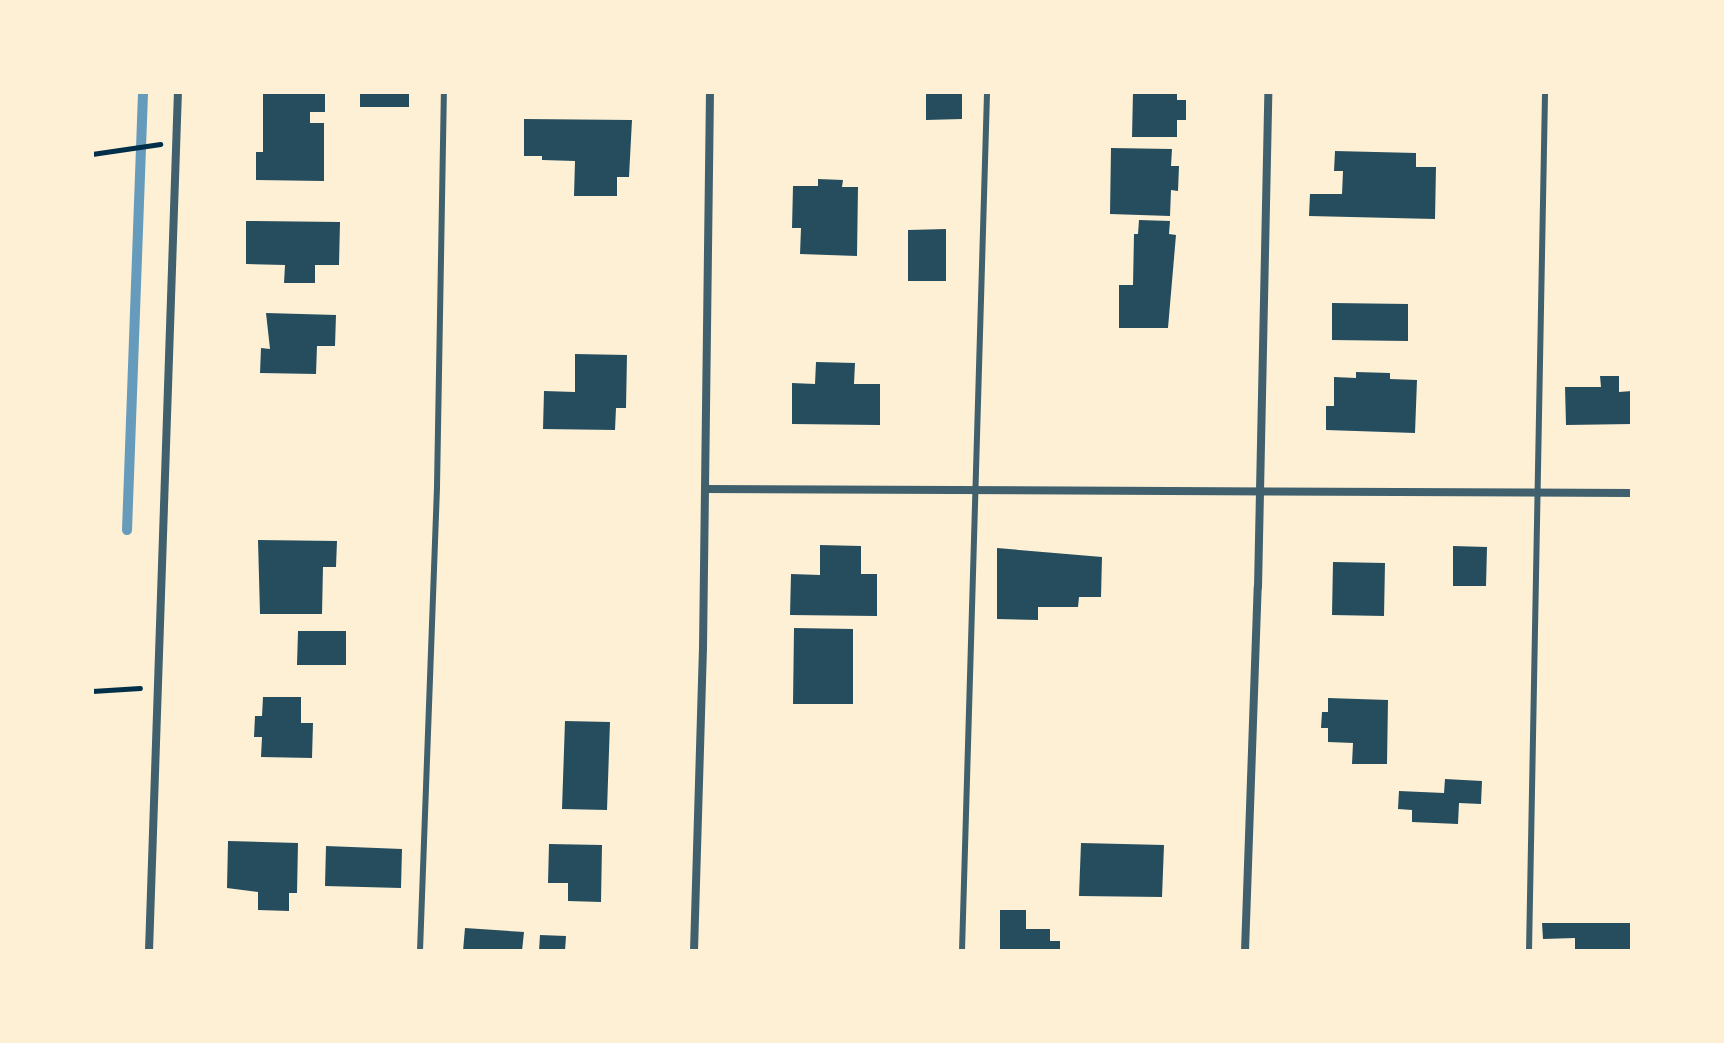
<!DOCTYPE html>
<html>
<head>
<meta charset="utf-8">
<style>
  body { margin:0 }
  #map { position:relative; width:1724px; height:1043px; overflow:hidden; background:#fdf0d5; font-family:Lato,sans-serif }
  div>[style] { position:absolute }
  .stream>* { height:10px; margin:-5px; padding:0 5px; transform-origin:5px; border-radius:5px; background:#669bbc }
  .building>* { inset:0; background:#264d5e }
  .path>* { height:5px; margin:-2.5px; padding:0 2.5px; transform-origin:2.5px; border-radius:2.5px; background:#003049 }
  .service>* { height:6px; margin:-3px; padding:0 3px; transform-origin:3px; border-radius:3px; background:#3f606c }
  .minor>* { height:8px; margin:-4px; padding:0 4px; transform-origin:4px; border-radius:4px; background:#3f606c }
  span { translate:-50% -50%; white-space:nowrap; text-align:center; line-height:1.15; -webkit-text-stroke:8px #fdf0d5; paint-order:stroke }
  .frame { position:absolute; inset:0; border:94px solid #fdf0d5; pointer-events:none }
</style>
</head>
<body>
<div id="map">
  <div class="stream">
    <div style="left:127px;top:530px;width:438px;rotate:-87.9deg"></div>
  </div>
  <div class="building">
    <div style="clip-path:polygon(263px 92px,325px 92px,325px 112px,310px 112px,310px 123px,324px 123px,324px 181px,256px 180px,256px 152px,263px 152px)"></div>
    <div style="clip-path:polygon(360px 92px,409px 92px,409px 107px,360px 107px)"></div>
    <div style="clip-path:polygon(926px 92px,962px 92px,962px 119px,926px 120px)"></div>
    <div style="clip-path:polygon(1133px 92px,1177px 92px,1177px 100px,1186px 100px,1186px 120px,1177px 120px,1177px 137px,1132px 137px)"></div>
    <div style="clip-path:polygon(524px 119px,632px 120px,629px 177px,617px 177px,617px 196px,574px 196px,575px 161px,542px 160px,542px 156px,524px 156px)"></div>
    <div style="clip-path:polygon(1111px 148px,1172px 149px,1171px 166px,1179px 166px,1178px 191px,1171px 190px,1170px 216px,1110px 214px)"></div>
    <div style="clip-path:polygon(1335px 151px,1416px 153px,1416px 167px,1436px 167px,1435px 219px,1309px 216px,1310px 194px,1342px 194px,1343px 171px,1334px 171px)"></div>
    <div style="clip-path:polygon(818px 179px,843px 180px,842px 187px,858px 187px,857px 256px,800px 254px,801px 228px,792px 228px,793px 186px,818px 186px)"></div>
    <div style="clip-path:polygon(1139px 220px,1170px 221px,1169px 234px,1176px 235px,1168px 328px,1119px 328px,1119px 285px,1133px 285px,1134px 234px,1138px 234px)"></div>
    <div style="clip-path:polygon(246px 221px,340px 222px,339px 265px,315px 265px,315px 283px,284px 283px,285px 265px,246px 264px)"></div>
    <div style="clip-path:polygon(946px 229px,946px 281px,908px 281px,908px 230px)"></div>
    <div style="clip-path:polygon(1332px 303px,1408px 304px,1408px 341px,1332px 340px)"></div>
    <div style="clip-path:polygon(266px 313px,336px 315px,335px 346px,317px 346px,316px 374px,260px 373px,261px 348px,270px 349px)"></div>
    <div style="clip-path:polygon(575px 354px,627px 355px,626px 408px,616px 408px,615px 430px,543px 429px,544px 391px,575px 392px)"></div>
    <div style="clip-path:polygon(816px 362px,855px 363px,854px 384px,880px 384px,880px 425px,792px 424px,792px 383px,815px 384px)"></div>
    <div style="clip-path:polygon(1356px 372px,1390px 373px,1390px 379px,1417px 380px,1415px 433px,1326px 430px,1326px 406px,1334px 406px,1334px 377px,1356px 378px)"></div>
    <div style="clip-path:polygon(1600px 376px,1619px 376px,1619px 392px,1632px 391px,1632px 424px,1566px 425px,1565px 387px,1601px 387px)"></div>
    <div style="clip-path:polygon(258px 540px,337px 541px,336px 567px,323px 567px,322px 614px,260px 614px)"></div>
    <div style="clip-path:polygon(820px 545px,861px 546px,861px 574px,877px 574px,877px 616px,790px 615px,791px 574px,820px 575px)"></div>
    <div style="clip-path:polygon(1453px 546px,1487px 547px,1486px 586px,1453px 586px)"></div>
    <div style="clip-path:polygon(997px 548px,1102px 557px,1101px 597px,1079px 597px,1078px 607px,1038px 607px,1038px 620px,997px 619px)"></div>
    <div style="clip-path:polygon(1333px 562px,1385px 563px,1384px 616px,1332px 615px)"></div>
    <div style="clip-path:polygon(794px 628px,853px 629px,853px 704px,793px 704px)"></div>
    <div style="clip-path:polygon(298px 631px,346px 631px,346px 665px,297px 665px)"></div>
    <div style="clip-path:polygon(263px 697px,301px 697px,301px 723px,313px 723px,312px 758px,261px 757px,262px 737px,254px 737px,255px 716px,262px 716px)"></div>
    <div style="clip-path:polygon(1328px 698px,1388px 700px,1387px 764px,1352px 764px,1353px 743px,1328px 742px,1328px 728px,1321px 728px,1322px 712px,1328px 712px)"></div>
    <div style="clip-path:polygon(565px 721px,610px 722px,607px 810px,562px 809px)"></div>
    <div style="clip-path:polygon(1445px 779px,1482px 781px,1481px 804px,1459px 803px,1458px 824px,1412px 822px,1412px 810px,1398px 809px,1399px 791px,1444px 793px)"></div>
    <div style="clip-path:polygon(228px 841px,298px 843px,297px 893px,289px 893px,289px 911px,258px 910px,258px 892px,227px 888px)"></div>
    <div style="clip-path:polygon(1081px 843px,1164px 845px,1162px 897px,1079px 896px)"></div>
    <div style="clip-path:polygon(549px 844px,602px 845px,601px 902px,568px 901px,568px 883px,548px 883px)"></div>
    <div style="clip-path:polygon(326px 846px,402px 849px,401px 888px,325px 886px)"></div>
    <div style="clip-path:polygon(1000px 910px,1026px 910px,1026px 929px,1050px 929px,1050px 941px,1060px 941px,1060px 951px,1000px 951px)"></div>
    <div style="clip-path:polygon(1542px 923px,1632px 923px,1632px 951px,1575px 951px,1575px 938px,1543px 939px)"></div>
    <div style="clip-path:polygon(465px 928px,524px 932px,522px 951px,463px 951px)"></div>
    <div style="clip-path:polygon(540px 935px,566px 936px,565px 951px,539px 951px)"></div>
  </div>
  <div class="path">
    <div style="left:92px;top:154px;width:69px;rotate:-8.4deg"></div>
    <div style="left:92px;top:691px;width:48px;rotate:-3.6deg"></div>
  </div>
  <div class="service">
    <div style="left:420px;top:951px;width:464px;rotate:-87.9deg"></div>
    <div style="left:437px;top:487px;width:395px;rotate:-89deg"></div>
    <div style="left:962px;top:951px;width:859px;rotate:-88.33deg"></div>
    <div style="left:1529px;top:951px;width:859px;rotate:-88.93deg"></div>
  </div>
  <div class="minor">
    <div style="left:705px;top:489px;width:927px;rotate:0.25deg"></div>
    <div style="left:149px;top:951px;width:859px;rotate:-88.07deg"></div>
    <div style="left:694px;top:951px;width:303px;rotate:-88.3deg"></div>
    <div style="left:703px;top:648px;width:556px;rotate:-89.28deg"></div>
    <div style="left:1245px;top:951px;width:364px;rotate:-88deg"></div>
    <div style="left:1258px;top:587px;width:495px;rotate:-88.8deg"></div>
  </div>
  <div class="frame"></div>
</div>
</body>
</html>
